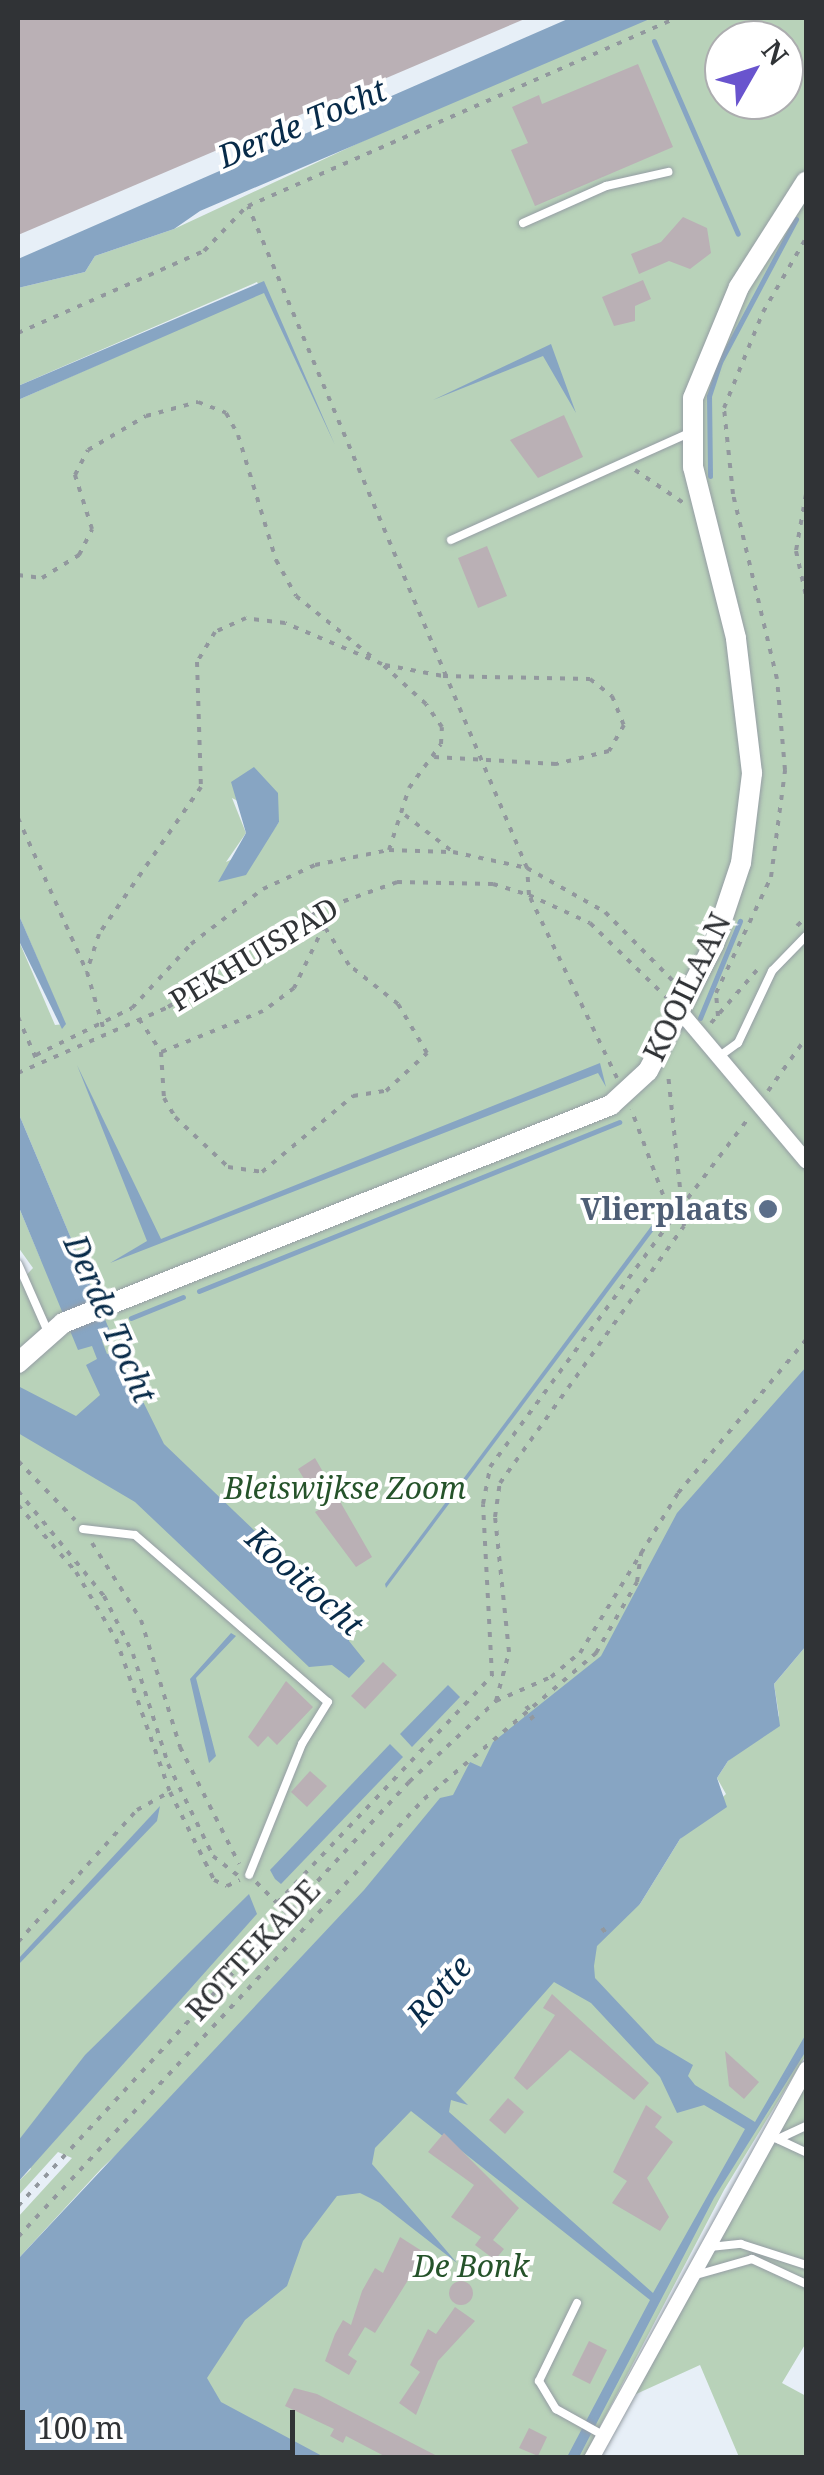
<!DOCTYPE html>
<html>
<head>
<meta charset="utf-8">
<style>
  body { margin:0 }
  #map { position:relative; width:824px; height:2475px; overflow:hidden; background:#e7eff7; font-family:"Noto Serif",serif }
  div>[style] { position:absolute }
  .green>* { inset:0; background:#b8d2b9 }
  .water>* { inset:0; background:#87a5c3 }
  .stream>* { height:5px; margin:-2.5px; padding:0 2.5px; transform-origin:2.5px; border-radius:2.5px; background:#87a5c3 }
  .building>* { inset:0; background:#bab0b5 }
  .round { border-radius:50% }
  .path>* { height:4px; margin-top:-2px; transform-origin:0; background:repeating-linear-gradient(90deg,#92989e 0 5px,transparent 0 13px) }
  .roads { filter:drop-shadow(0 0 2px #959da4) drop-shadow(0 0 2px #959da4) }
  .service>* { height:8px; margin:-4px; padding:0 4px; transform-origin:4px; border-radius:4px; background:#fff }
  .minor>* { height:15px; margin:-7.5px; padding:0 7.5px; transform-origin:7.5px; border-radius:7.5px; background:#fff }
  .tertiary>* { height:20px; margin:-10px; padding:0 10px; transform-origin:10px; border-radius:10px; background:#fff }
  .dots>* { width:28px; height:28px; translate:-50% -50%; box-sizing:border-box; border:5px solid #fff; border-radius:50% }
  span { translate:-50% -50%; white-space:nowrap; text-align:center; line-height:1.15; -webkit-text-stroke:8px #fff; paint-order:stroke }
  .street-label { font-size:30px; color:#303336 }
  .service-label { font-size:30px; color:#4e5e75; font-weight:700 }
  .right { translate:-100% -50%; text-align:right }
  .park-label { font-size:30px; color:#25532a; font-style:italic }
  .water-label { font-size:32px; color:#082b49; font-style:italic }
  .frame { position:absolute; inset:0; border:20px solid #303336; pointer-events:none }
  .north { position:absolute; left:704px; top:20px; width:100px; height:100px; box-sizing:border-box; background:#fff; border:2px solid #acadaf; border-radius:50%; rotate:51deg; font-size:28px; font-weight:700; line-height:40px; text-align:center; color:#303336 }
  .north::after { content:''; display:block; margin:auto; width:35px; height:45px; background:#6954ce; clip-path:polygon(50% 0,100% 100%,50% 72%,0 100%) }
  .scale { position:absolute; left:20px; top:2410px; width:275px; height:45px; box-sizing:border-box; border:5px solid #303336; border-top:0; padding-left:12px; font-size:30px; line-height:35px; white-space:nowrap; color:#303336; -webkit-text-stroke:8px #fff; paint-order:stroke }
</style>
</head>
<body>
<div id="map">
  <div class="green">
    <div style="clip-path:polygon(evenodd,627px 18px,806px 18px,806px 1418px,627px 1671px,101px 2169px,18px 2259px,18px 2217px,72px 2158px,58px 2152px,18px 2196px,18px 2182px,31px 2169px,18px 2141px,18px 1284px,33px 1268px,18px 1247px,18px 1205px,41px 1260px,72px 1241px,18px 1112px,18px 939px,55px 1025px,65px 1024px,18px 913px,18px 400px,262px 292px,257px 282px,18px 386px,18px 288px,85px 272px,95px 256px,174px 229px,627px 18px,724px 40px,784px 40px,784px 100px,724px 100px,724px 40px,627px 18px,232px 798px,279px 822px,263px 845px,226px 862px,246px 833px,232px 798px)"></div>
    <div style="clip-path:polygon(806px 1646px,806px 2055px,724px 2190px,584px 2457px,93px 2458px,370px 2086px,640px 1904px,680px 1839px,726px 1794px,717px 1778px,728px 1761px,779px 1716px,774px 1684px)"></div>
    <div style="clip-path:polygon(806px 2080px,806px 2343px,782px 2383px,806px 2396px,806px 2457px,739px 2457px,700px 2365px,623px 2400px)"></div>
  </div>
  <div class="water">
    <div style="clip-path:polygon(570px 18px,652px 18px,200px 211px,174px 229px,95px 256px,85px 272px,18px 288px,18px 259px)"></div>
    <div style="clip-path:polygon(264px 281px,335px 445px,264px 293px,18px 400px,18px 386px)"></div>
    <div style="clip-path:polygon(551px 344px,576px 413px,543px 356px,433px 400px)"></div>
    <div style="clip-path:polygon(254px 767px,278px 793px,279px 822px,246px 875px,218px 882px,246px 833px,231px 782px)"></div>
    <div style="clip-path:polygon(18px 913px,66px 1024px,62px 1029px,18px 939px)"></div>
    <div style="clip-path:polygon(600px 1063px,606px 1087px,598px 1073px,110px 1263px,147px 1241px,77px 1065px,161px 1239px)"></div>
    <div style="clip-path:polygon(18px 1112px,112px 1336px,102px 1341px,107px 1354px,118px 1351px,164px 1444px,351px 1623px,349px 1641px,365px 1661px,349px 1678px,332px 1665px,309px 1667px,135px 1502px,18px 1433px,18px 1386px,76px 1416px,100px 1395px,86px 1365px,97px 1359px,92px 1346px,78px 1350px,18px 1205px)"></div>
    <div style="clip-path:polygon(661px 1213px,663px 1218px,386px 1588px,385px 1584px)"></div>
    <div style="clip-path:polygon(evenodd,806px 1367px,806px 1646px,774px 1684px,780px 1726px,728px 1761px,717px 1778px,727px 1807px,680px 1839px,640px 1904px,597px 1946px,594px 1966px,595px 1978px,656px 2043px,693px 2065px,688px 2076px,695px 2085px,755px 2122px,806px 2034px,806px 2051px,714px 2198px,579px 2457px,567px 2457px,650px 2300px,411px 2111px,375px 2148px,372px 2164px,457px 2263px,380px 2203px,360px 2193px,337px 2196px,303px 2241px,287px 2286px,245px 2320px,207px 2378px,221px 2402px,324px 2457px,18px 2457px,18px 2259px,364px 1890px,440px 1798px,453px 1795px,470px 1762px,481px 1767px,493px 1742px,601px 1656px,677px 1513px,806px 1367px,554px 1982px,591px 2003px,660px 2077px,677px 2113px,704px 2105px,745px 2129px,653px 2293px,449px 2112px,451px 2100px,468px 2105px,456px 2093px,554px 1982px)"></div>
    <div style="clip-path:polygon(231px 1633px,236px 1636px,196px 1678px,216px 1756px,209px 1763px,190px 1679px)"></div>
    <div style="clip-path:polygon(448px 1685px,460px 1697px,412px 1747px,400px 1734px)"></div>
    <div style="clip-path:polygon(390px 1744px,403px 1757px,281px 1884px,275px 1879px,270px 1870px)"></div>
    <div style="clip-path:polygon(160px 1806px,157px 1821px,18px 1965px,18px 1959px)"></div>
    <div style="clip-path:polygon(249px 1894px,257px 1914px,18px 2182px,18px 2141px,85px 2055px)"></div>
  </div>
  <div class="stream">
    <div style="left:654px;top:41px;width:210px;rotate:66.5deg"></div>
    <div style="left:710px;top:476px;width:80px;rotate:-90.7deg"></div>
    <div style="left:709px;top:396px;width:36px;rotate:-72deg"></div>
    <div style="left:720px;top:362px;width:162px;rotate:-62deg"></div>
    <div style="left:700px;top:1018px;width:105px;rotate:-67.6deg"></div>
    <div style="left:199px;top:1291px;width:453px;rotate:-21.9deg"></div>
    <div style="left:131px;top:1318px;width:56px;rotate:-22deg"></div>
  </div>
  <div class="building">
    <div style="clip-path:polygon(18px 18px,527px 18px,18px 235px)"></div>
    <div style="clip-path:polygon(638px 64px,673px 147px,535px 206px,511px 150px,528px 143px,512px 107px,539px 95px,542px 104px)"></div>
    <div style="clip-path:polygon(683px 217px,707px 228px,711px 253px,690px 269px,669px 261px,639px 274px,631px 254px,661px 242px)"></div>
    <div style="clip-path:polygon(643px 280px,651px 299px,635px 306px,635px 321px,614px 326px,602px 297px)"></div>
    <div style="clip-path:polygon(564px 415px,583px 457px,538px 478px,510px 440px)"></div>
    <div style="clip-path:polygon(487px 546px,507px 596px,478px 608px,458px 558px)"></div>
    <div style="clip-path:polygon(315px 1458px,372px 1557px,356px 1567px,315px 1512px,322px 1508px,298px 1469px)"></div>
    <div style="clip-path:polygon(383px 1662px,397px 1675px,365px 1709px,351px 1696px)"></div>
    <div style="clip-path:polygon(286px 1681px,313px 1707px,277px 1745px,268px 1736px,258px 1747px,248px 1737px)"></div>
    <div style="clip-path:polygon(310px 1771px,327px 1786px,307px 1807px,291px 1792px)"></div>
    <div style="clip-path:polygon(552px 1994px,649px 2083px,634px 2100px,570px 2050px,527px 2090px,514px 2078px,555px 2015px,543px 2008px)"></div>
    <div style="clip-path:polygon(725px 2051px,759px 2082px,744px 2099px,729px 2086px)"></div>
    <div style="clip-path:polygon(508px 2098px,524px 2112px,505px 2134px,489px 2120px)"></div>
    <div style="clip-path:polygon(646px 2105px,662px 2117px,655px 2127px,673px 2142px,647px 2178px,669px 2217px,660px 2231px,612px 2203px,627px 2181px,613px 2172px)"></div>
    <div style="clip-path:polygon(444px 2133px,519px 2208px,493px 2240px,504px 2249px,495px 2260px,475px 2245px,481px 2237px,451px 2217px,474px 2185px,428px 2152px)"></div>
    <div style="clip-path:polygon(400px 2237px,425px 2253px,375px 2333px,365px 2327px,348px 2355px,357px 2361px,349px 2375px,325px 2361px,335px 2334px,343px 2320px,351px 2325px,362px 2291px,375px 2268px,383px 2273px)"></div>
    <div class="round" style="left:449px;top:2281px;width:24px;height:24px"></div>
    <div style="clip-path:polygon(455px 2307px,475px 2321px,438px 2361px,416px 2415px,399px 2403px,420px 2372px,410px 2365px,428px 2329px,436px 2334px)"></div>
    <div style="clip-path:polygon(589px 2341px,607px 2350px,590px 2384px,572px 2375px)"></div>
    <div style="clip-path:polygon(294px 2388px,317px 2394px,441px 2458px,388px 2458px,346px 2436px,343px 2443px,330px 2436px,334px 2429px,285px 2406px)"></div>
    <div style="clip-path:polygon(529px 2428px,547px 2437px,538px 2456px,519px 2448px)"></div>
  </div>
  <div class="path">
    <div style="left:18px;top:333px;width:203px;rotate:-23.8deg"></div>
    <div style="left:204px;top:251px;width:61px;rotate:-46.3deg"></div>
    <div style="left:635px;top:470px;width:60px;rotate:34.2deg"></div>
    <div style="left:806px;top:494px;width:58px;rotate:100deg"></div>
    <div style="left:796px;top:551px;width:46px;rotate:77.5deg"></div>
    <div style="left:18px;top:575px;width:24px;rotate:7deg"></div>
    <div style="left:42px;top:578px;width:44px;rotate:-31.9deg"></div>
    <div style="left:79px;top:555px;width:29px;rotate:-63deg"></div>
    <div style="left:92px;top:529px;width:57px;rotate:-107.5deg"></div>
    <div style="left:75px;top:475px;width:28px;rotate:-63deg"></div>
    <div style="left:88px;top:450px;width:67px;rotate:-30.4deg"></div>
    <div style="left:146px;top:416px;width:54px;rotate:-15.1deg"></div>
    <div style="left:198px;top:402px;width:30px;rotate:21deg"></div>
    <div style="left:226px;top:413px;width:25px;rotate:61deg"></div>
    <div style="left:238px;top:435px;width:131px;rotate:73.1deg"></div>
    <div style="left:276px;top:560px;width:41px;rotate:60.9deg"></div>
    <div style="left:296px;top:596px;width:97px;rotate:38.8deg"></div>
    <div style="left:385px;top:665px;width:59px;rotate:10.7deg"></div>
    <div style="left:443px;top:676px;width:147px;rotate:1.2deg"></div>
    <div style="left:590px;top:679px;width:28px;rotate:38deg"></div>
    <div style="left:612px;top:696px;width:31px;rotate:68deg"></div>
    <div style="left:624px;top:725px;width:30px;rotate:120deg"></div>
    <div style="left:609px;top:751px;width:55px;rotate:166.2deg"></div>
    <div style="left:556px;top:764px;width:122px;rotate:-176.7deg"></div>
    <div style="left:405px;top:815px;width:61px;rotate:37.6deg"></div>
    <div style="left:453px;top:852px;width:76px;rotate:12.2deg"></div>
    <div style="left:527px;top:868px;width:90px;rotate:29.4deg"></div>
    <div style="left:605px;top:912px;width:98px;rotate:45.4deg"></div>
    <div style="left:18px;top:818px;width:169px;rotate:65.9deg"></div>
    <div style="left:87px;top:972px;width:65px;rotate:73.8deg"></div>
    <div style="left:389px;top:850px;width:60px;rotate:1.9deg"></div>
    <div style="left:319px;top:910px;width:17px;rotate:73deg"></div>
    <div style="left:324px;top:926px;width:69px;rotate:115.8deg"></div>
    <div style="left:294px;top:988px;width:39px;rotate:143deg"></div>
    <div style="left:263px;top:1011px;width:110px;rotate:158.1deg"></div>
    <div style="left:161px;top:1052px;width:46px;rotate:86.3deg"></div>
    <div style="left:164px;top:1098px;width:22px;rotate:60deg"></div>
    <div style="left:175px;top:1117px;width:73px;rotate:43.3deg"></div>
    <div style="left:228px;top:1167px;width:34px;rotate:8deg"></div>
    <div style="left:262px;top:1172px;width:119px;rotate:-39.9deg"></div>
    <div style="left:353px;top:1096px;width:33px;rotate:-9deg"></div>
    <div style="left:386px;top:1091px;width:56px;rotate:-42.8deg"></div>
    <div style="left:427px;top:1053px;width:57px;rotate:-120.6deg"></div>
    <div style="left:398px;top:1004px;width:63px;rotate:-141.5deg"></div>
    <div style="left:349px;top:965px;width:46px;rotate:-122.7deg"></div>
    <div style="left:797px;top:926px;width:13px;rotate:-45deg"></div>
    <div style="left:718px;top:1016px;width:23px;rotate:-95deg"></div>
    <div style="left:716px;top:993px;width:128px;rotate:-64.6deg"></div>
    <div style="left:771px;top:877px;width:108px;rotate:-82.5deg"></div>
    <div style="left:785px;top:770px;width:91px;rotate:-95deg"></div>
    <div style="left:777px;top:679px;width:190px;rotate:-103.4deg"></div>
    <div style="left:733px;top:494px;width:86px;rotate:-96deg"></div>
    <div style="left:724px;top:408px;width:104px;rotate:-67.9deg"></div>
    <div style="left:763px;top:312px;width:86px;rotate:-59.8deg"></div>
    <div style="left:18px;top:1017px;width:50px;rotate:66.5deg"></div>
    <div style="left:139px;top:1019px;width:40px;rotate:56deg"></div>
    <div style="left:711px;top:1023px;width:70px;rotate:-49deg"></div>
    <div style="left:36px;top:1055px;width:107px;rotate:-26.1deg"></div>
    <div style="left:132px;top:1008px;width:87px;rotate:-47.3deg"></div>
    <div style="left:191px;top:944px;width:91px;rotate:-37.4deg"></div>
    <div style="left:263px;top:889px;width:57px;rotate:-24.8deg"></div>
    <div style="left:315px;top:865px;width:76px;rotate:-11.5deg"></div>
    <div style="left:389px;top:850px;width:65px;rotate:-72.1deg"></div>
    <div style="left:409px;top:788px;width:54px;rotate:-54deg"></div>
    <div style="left:441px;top:744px;width:17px;rotate:-87deg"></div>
    <div style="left:442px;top:727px;width:28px;rotate:-125deg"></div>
    <div style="left:426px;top:704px;width:59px;rotate:-137.7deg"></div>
    <div style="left:382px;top:664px;width:105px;rotate:-157.1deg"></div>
    <div style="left:285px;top:623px;width:39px;rotate:-173deg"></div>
    <div style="left:246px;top:618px;width:34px;rotate:156deg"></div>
    <div style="left:215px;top:632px;width:35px;rotate:121deg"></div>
    <div style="left:197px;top:662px;width:125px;rotate:88.2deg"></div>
    <div style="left:201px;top:787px;width:179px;rotate:124.8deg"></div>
    <div style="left:99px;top:934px;width:40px;rotate:108deg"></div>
    <div style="left:18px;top:1073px;width:164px;rotate:-23.7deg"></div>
    <div style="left:168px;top:1007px;width:179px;rotate:-32.7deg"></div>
    <div style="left:319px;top:910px;width:83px;rotate:-19.7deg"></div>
    <div style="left:397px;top:882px;width:96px;rotate:1.2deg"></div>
    <div style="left:493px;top:884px;width:38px;rotate:17deg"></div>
    <div style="left:529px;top:895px;width:67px;rotate:24.7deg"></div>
    <div style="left:590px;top:923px;width:107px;rotate:44.2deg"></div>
    <div style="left:617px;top:1078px;width:203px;rotate:-115.7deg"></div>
    <div style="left:529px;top:895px;width:27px;rotate:-94deg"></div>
    <div style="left:527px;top:868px;width:718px;rotate:-112.85deg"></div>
    <div style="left:248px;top:206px;width:467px;rotate:-23.7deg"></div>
    <div style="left:768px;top:1091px;width:65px;rotate:-54.4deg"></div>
    <div style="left:672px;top:1219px;width:126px;rotate:-52.8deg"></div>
    <div style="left:18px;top:1461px;width:82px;rotate:46deg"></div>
    <div style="left:18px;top:1491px;width:136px;rotate:50.7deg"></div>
    <div style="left:104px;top:1596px;width:65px;rotate:63.4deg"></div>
    <div style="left:133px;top:1654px;width:115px;rotate:72.3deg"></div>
    <div style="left:168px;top:1764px;width:102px;rotate:63.9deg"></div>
    <div style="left:213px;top:1856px;width:33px;rotate:38deg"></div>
    <div style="left:18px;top:1505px;width:89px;rotate:49.1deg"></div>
    <div style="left:76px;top:1572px;width:78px;rotate:59.2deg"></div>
    <div style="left:116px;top:1639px;width:162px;rotate:70.6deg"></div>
    <div style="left:92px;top:1543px;width:91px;rotate:57.5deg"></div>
    <div style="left:141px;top:1620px;width:133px;rotate:72.9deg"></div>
    <div style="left:180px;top:1747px;width:131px;rotate:63.2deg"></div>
    <div style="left:496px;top:1701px;width:51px;rotate:-75.1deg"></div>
    <div style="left:509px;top:1652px;width:136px;rotate:-95.9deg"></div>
    <div style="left:495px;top:1517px;width:34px;rotate:-82deg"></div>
    <div style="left:500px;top:1483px;width:316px;rotate:-54.4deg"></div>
    <div style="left:684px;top:1226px;width:152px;rotate:-96deg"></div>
    <div style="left:526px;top:1706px;width:13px;rotate:51deg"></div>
    <div style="left:534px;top:1716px;width:8px;rotate:140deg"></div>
    <div style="left:256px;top:1882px;width:45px;rotate:45deg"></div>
    <div style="left:277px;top:1903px;width:313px;rotate:-46.6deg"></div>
    <div style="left:492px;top:1676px;width:172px;rotate:-93deg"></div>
    <div style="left:483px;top:1504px;width:38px;rotate:-79deg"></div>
    <div style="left:490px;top:1467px;width:308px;rotate:-53.7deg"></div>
    <div style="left:672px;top:1219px;width:117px;rotate:-110.4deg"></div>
    <div style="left:602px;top:1928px;width:10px;rotate:53deg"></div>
    <div style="left:18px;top:1942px;width:178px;rotate:-48deg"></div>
    <div style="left:137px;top:1810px;width:38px;rotate:-29deg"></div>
    <div style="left:170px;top:1792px;width:98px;rotate:63.4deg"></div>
    <div style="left:214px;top:1880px;width:14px;rotate:25deg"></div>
    <div style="left:227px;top:1886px;width:14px;rotate:-25deg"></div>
    <div style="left:18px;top:2206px;width:577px;rotate:-47.32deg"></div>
    <div style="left:409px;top:1782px;width:119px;rotate:-43deg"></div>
    <div style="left:496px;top:1701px;width:60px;rotate:-23.6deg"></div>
    <div style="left:551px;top:1677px;width:38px;rotate:-40deg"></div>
    <div style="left:580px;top:1653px;width:188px;rotate:-58.5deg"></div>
    <div style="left:678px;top:1493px;width:199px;rotate:-50.1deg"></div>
    <div style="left:18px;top:2237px;width:597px;rotate:-47.17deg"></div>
    <div style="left:424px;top:1799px;width:226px;rotate:-40.3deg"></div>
    <div style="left:596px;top:1653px;width:82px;rotate:-60deg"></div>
    <div style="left:637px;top:1582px;width:30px;rotate:-82deg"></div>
  </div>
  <div class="roads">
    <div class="service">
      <div style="left:523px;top:223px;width:91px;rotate:-24deg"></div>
      <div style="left:606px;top:186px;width:64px;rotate:-12.7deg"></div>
      <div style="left:451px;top:540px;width:261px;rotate:-24.2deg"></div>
      <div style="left:717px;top:1058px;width:26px;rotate:-36deg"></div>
      <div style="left:738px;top:1043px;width:80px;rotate:-64.7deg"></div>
      <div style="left:772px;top:971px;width:49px;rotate:-45.8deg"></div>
      <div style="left:18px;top:1264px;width:74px;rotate:66.2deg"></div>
      <div style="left:83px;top:1529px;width:52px;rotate:6.6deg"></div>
      <div style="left:135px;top:1535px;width:255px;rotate:40.9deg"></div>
      <div style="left:328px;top:1702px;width:49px;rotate:121.8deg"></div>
      <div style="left:302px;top:1744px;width:141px;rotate:112deg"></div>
      <div style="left:771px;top:2136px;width:38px;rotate:25deg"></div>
      <div style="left:778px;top:2139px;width:31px;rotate:-25deg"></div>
      <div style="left:710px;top:2247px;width:31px;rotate:-6deg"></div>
      <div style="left:741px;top:2244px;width:68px;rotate:17.9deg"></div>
      <div style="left:696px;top:2275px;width:58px;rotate:-15.9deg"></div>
      <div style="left:752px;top:2259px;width:60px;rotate:24.8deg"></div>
      <div style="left:577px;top:2303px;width:87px;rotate:116deg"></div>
      <div style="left:539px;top:2381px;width:33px;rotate:59deg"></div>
      <div style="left:556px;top:2409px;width:54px;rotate:29deg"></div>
    </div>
    <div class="minor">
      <div style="left:679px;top:1010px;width:197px;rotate:49.9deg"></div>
      <div style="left:591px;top:2458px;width:445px;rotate:-61.1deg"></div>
    </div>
    <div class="tertiary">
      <div style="left:18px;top:1363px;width:60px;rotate:-41.6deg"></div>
      <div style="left:63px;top:1323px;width:590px;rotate:-21.69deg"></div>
      <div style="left:611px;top:1105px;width:50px;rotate:-42.6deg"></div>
      <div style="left:648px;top:1071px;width:143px;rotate:-62.5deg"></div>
      <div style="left:714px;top:944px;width:85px;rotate:-71.6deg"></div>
      <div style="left:741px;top:863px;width:91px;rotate:-83deg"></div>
      <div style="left:752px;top:773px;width:136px;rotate:-96.8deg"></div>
      <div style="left:736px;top:638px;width:176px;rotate:-104.1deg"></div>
      <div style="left:693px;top:467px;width:69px;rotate:-90deg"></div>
      <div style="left:693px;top:398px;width:120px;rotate:-67.5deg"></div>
      <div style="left:739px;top:287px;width:125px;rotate:-57.5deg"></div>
    </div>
  </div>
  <div class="dots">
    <div style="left:768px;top:1209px;background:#5c6f8a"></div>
  </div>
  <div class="street-label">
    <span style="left:254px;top:954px;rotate:-31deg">PEKHUISPAD</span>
    <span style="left:687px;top:987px;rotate:-64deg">KOOILAAN</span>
    <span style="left:253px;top:1950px;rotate:-47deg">ROTTEKADE</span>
  </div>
  <div class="service-label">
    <span class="right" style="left:748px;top:1209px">Vlierplaats</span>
  </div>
  <div class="park-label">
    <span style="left:345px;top:1488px">Bleiswijkse Zoom</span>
    <span style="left:471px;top:2266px">De Bonk</span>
  </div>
  <div class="water-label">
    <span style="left:302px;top:123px;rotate:-23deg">Derde Tocht</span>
    <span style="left:110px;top:1319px;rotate:66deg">Derde Tocht</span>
    <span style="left:305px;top:1581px;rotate:42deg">Kooitocht</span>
    <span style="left:439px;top:1990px;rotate:-49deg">Rotte</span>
  </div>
  <div class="frame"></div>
  <div class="north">N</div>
  <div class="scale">100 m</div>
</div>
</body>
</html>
